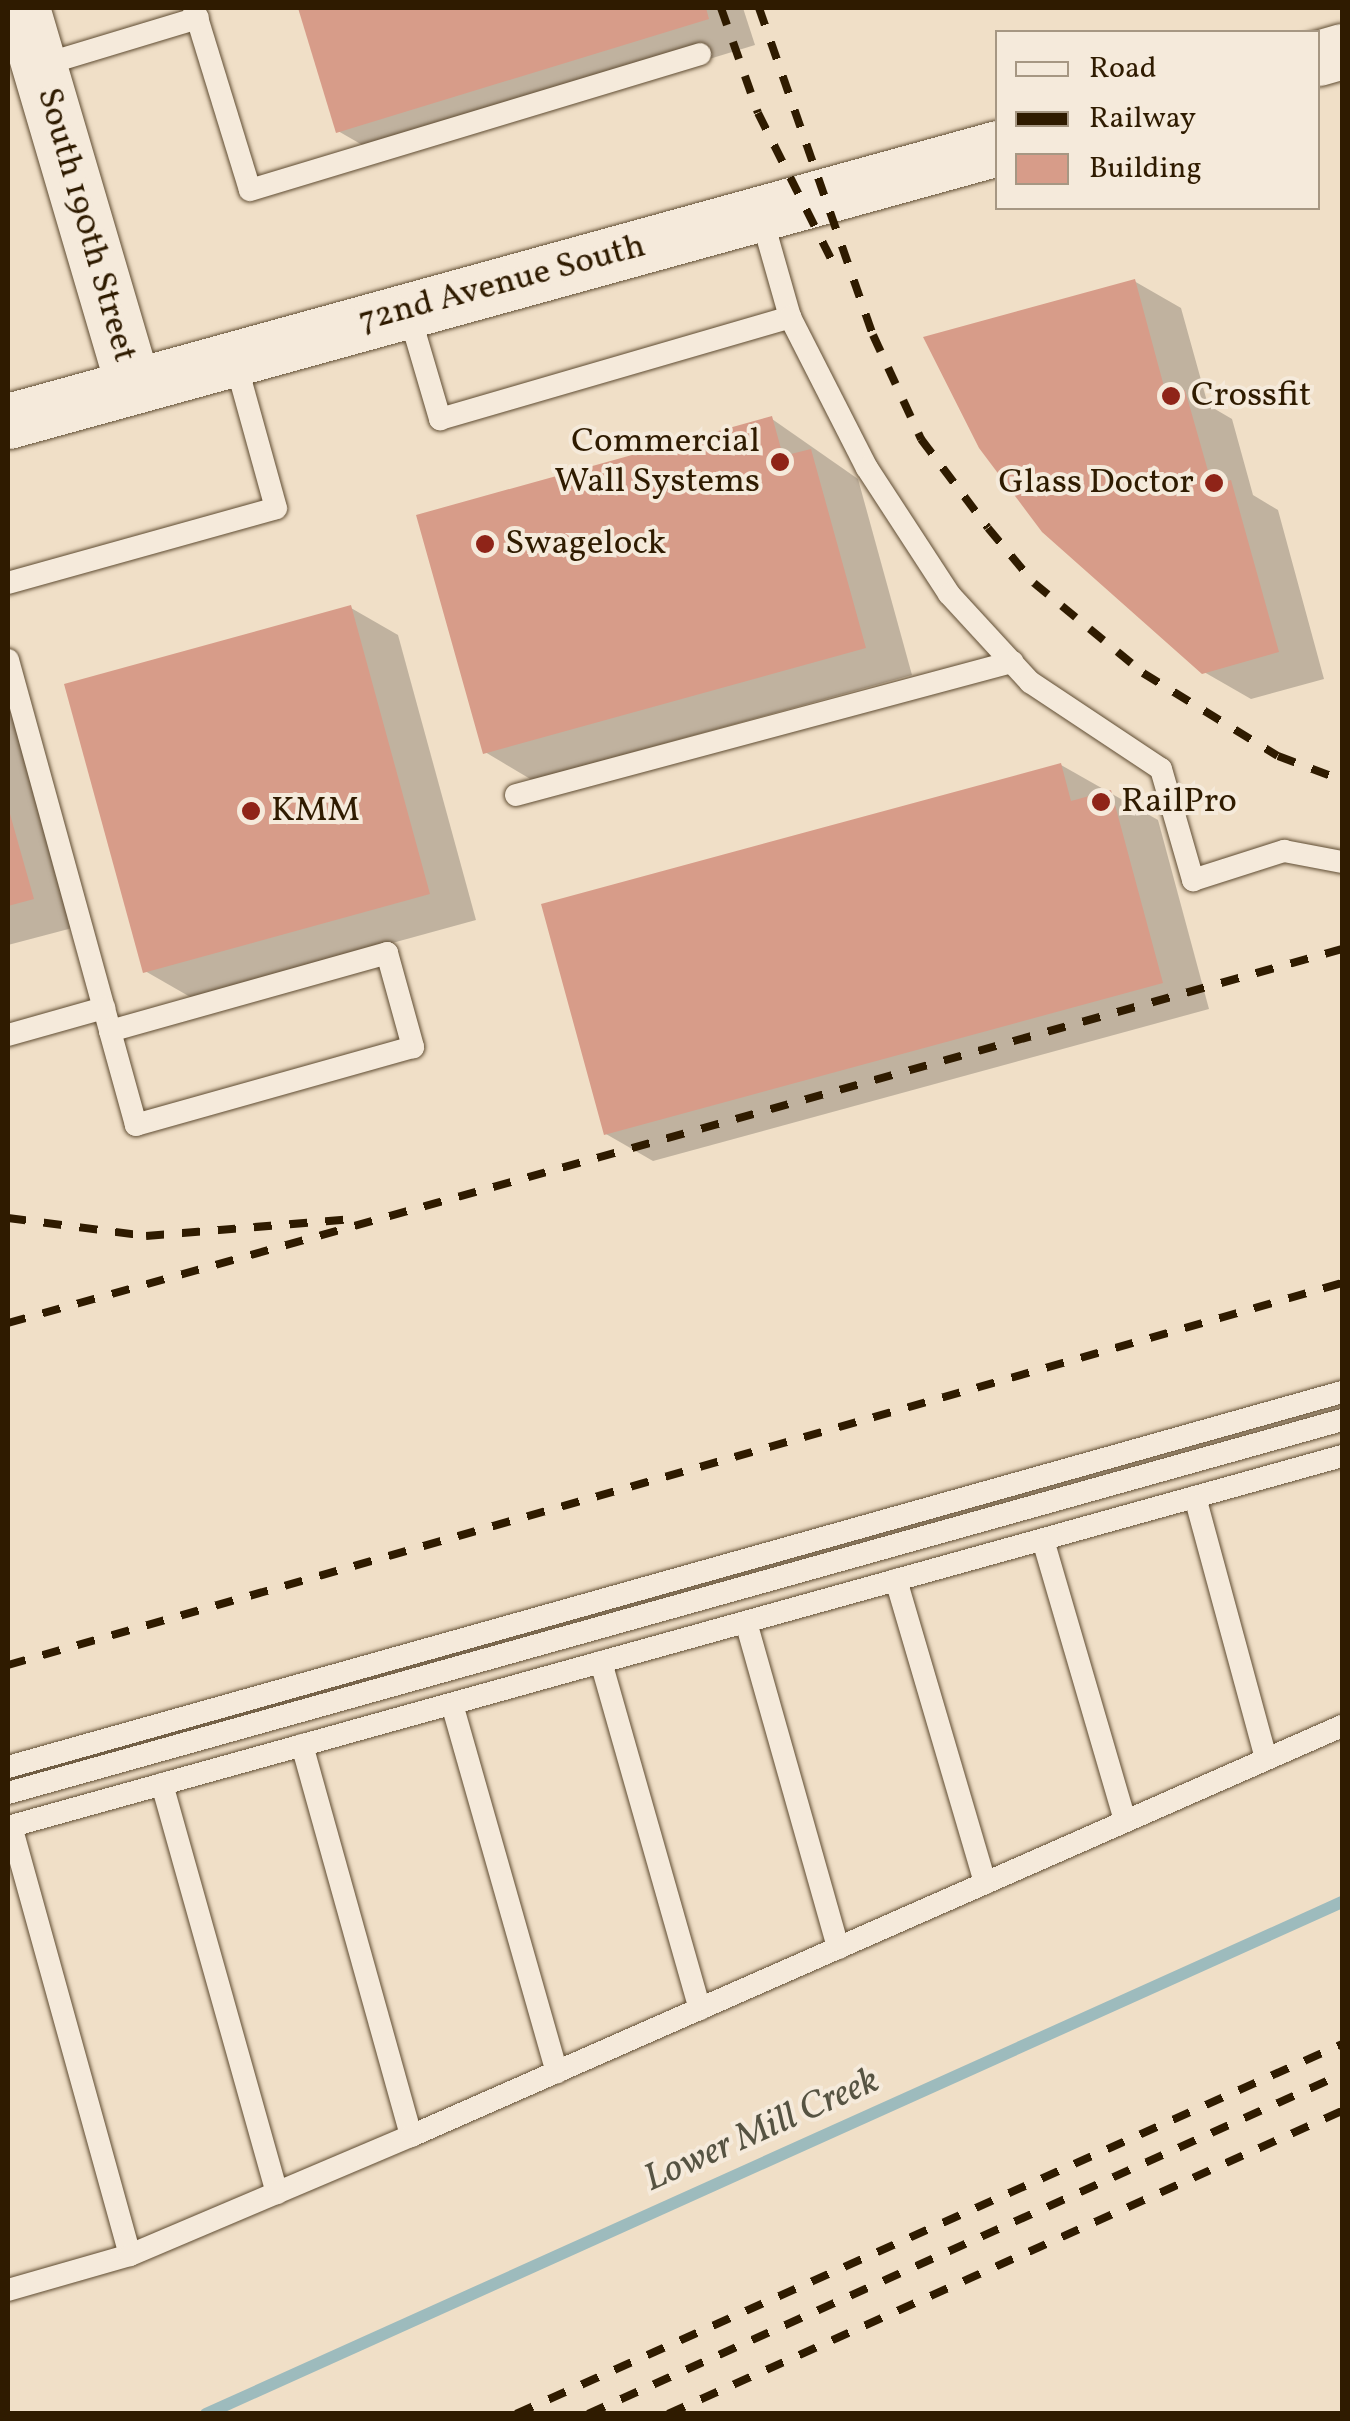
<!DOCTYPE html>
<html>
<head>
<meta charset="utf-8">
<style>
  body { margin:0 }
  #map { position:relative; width:1350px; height:2421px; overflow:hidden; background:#f0dfc7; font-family:Vollkorn,serif }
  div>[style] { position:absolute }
  .shadow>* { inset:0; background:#0003 }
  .stream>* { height:12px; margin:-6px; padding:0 6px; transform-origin:6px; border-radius:6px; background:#9dbbbd }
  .building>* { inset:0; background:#d79c89 }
  .roads { filter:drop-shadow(0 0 2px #5f4c32) drop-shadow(0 0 2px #5f4c32) }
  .lane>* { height:22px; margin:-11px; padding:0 11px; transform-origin:11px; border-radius:11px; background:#f5eadb }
  .secondary>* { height:55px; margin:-27.5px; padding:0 27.5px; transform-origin:27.5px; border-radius:27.5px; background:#f5eadb }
  .rail>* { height:8px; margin-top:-4px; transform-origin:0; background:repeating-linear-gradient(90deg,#2f1b00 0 18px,transparent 0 36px) }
  .dots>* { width:28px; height:28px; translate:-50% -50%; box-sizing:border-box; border:5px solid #f5eadb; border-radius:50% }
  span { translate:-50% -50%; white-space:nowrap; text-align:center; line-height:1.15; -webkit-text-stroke:8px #f5eadb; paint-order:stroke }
  .street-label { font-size:35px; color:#2f1b00 }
  .poi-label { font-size:35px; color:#2f1b00 }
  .left { translate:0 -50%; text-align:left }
  .right { translate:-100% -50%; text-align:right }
  .water-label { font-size:38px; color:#565342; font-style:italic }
  .frame { position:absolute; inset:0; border:10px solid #2f1b00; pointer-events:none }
  .legend { position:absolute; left:995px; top:30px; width:325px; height:180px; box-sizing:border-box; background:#f5eadb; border:2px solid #a69783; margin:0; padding:12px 18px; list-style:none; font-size:30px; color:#2f1b00 }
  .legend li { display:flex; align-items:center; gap:20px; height:50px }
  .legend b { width:50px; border:2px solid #a69783 }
</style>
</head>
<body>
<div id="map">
  <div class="shadow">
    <div style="clip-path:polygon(300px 8px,743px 8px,755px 45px,385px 158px,338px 131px)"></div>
    <div style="clip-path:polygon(1134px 281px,1181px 308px,1208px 405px,1232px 419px,1253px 495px,1278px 510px,1324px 679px,1251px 699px,1204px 672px)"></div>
    <div style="clip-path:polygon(772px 419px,858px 479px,912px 675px,532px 780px,485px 752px)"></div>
    <div style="clip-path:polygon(351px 608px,398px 635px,476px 920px,192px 998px,145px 971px)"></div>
    <div style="clip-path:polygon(8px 694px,80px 926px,8px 945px)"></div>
    <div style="clip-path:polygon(1061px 765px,1158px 820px,1209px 1009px,653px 1161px,606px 1134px)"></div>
  </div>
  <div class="stream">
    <div style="left:206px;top:2414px;width:1246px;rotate:-24.26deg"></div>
  </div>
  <div class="building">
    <div style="clip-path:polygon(298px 8px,706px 8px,709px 19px,336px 133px)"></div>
    <div style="clip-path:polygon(1135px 279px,1166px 394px,1185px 390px,1212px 485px,1231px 480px,1279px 652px,1202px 674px,1042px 532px,979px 448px,923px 337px)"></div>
    <div style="clip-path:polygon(772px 416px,783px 456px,811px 449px,866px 648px,483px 754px,416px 515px)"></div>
    <div style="clip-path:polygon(351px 605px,430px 894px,143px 973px,64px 684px)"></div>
    <div style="clip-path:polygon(1061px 763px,1071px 801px,1111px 790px,1163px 983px,604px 1135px,541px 904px)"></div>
    <div style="clip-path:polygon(8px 807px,34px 899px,8px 906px)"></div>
  </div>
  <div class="roads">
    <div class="lane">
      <div style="left:194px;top:8px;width:190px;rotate:72.9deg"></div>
      <div style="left:250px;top:190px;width:470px;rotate:-16.8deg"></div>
      <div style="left:39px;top:66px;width:166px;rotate:-16.8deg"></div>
      <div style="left:408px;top:310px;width:114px;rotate:73.6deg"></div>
      <div style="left:440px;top:419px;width:365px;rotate:-16.2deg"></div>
      <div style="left:790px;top:317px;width:106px;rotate:-105.9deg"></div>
      <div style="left:790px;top:317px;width:169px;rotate:63deg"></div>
      <div style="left:867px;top:468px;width:150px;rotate:56.9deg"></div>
      <div style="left:949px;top:594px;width:120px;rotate:47.4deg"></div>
      <div style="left:1030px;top:682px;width:157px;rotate:33.6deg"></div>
      <div style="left:1161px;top:769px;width:116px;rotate:73.9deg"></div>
      <div style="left:1193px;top:880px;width:96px;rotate:-17.7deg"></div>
      <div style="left:1284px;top:851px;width:59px;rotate:10.7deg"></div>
      <div style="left:8px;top:583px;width:278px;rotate:-15.6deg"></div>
      <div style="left:276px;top:508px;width:157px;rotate:-105.5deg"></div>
      <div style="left:8px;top:660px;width:385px;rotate:74.6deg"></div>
      <div style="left:110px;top:1031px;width:288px;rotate:-15.7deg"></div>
      <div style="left:387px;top:953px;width:98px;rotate:74.5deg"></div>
      <div style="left:413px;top:1047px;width:288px;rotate:164.3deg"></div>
      <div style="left:136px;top:1125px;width:98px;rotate:-105.5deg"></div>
      <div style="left:516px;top:795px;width:514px;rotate:-15.01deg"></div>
      <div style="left:8px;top:1035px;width:100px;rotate:-15.7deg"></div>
      <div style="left:1195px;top:1497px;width:271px;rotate:74.8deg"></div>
      <div style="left:1043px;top:1540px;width:293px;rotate:73.7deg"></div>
      <div style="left:896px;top:1580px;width:316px;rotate:73.6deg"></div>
      <div style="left:746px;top:1622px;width:339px;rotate:74.2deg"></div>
      <div style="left:601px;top:1662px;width:361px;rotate:74.1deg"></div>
      <div style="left:452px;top:1704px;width:383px;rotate:74.1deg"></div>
      <div style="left:302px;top:1745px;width:406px;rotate:74.4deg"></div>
      <div style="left:8px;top:1767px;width:1386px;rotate:-15.7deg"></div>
      <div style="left:162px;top:1784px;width:425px;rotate:74.3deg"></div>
      <div style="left:8px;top:1793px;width:1385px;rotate:-15.62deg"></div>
      <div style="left:11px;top:1826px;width:445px;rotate:74.5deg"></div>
      <div style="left:8px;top:1827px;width:1385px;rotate:-15.54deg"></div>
      <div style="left:8px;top:2290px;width:127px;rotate:-16deg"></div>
      <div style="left:130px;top:2255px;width:305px;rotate:-23deg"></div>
      <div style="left:411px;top:2136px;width:1017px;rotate:-23.77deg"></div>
    </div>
    <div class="secondary">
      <div style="left:22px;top:8px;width:392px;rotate:73.6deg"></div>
      <div style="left:1318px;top:58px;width:25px;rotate:-16deg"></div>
      <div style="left:8px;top:421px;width:1027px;rotate:-15.42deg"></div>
    </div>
  </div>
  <div class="rail">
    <div style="left:721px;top:8px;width:111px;rotate:70.6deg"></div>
    <div style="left:758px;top:113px;width:168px;rotate:63.4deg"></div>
    <div style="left:759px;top:8px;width:346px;rotate:70.8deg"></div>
    <div style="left:873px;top:335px;width:115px;rotate:65.2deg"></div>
    <div style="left:921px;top:439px;width:111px;rotate:53deg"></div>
    <div style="left:988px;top:528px;width:72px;rotate:50.1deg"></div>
    <div style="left:1034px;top:583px;width:141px;rotate:39.5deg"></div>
    <div style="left:1143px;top:673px;width:158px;rotate:31.6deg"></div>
    <div style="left:1278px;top:756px;width:68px;rotate:20.6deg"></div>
    <div style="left:8px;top:1218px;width:139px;rotate:7.4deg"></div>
    <div style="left:146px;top:1236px;width:208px;rotate:-4.7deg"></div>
    <div style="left:8px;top:1323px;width:1385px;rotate:-15.66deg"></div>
    <div style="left:8px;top:1665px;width:1388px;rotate:-15.98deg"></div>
    <div style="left:516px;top:2414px;width:905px;rotate:-24.13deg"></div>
    <div style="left:588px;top:2414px;width:827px;rotate:-24.27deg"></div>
    <div style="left:668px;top:2414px;width:739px;rotate:-24.21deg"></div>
  </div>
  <div class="dots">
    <div style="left:1171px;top:396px;background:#8f2418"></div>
    <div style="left:780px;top:462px;background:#8f2418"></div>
    <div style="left:1214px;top:483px;background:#8f2418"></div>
    <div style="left:485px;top:544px;background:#8f2418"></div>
    <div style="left:1101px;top:802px;background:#8f2418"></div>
    <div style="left:251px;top:811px;background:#8f2418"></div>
  </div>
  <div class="street-label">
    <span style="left:86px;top:225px;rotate:74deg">South 190th Street</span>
    <span style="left:502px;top:284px;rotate:-15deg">72nd Avenue South</span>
  </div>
  <div class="poi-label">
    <span class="left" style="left:1191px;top:396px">Crossfit</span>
    <span class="right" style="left:760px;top:462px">Commercial<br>Wall Systems</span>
    <span class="right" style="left:1194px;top:483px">Glass Doctor</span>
    <span class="left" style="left:505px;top:544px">Swagelock</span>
    <span class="left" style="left:1121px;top:802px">RailPro</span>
    <span class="left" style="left:271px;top:811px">KMM</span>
  </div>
  <div class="water-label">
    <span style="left:762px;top:2131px;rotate:-24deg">Lower Mill Creek</span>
  </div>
  <div class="frame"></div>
  <ul class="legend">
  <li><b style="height:12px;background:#f5eadb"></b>Road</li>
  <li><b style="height:12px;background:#2f1b00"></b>Railway</li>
  <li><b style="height:28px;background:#d79c89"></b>Building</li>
  </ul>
</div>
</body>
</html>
